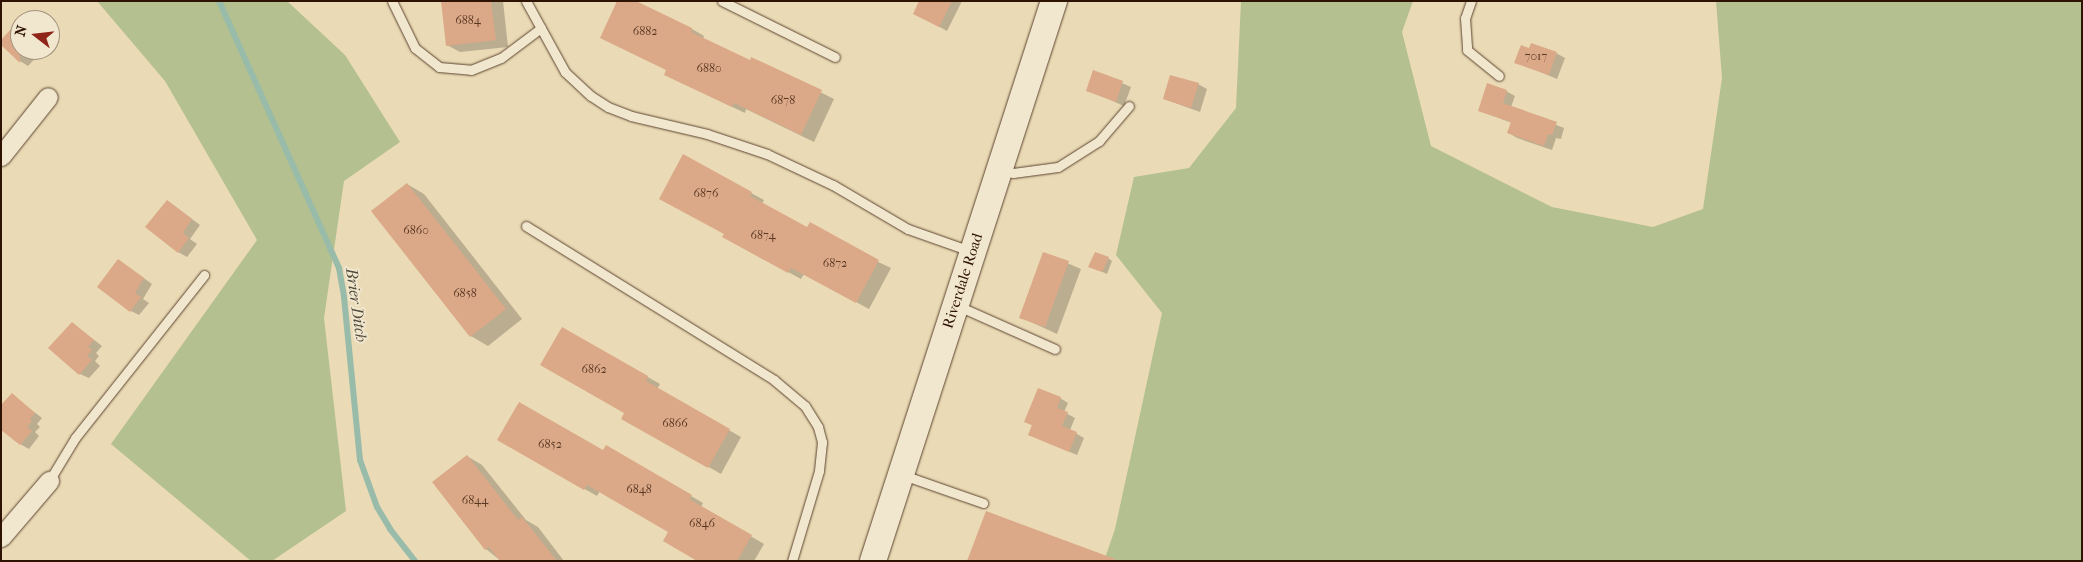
<!DOCTYPE html>
<html>
<head>
<meta charset="utf-8">
<style>
  body { margin:0 }
  #map { position:relative; width:2083px; height:562px; overflow:hidden; background:#eadab5; font-family:"IM FELL French Canon",serif }
  div>[style] { position:absolute }
  .green>* { inset:0; background:#b4c08f }
  .shadow>* { inset:0; background:#0003 }
  .stream>* { height:6px; margin:-3px; padding:0 3px; transform-origin:3px; border-radius:3px; background:#98bbaa }
  .building>* { inset:0; background:#dba888 }
  .roads { filter:drop-shadow(0 0 1px #5d442f) drop-shadow(0 0 1px #5d442f) }
  .lane>* { height:9px; margin:-4.5px; padding:0 4.5px; transform-origin:4.5px; border-radius:4.5px; background:#f1e7cf }
  .street>* { height:19px; margin:-9.5px; padding:0 9.5px; transform-origin:9.5px; border-radius:9.5px; background:#f1e7cf }
  .secondary>* { height:26px; margin:-13px; padding:0 13px; transform-origin:13px; border-radius:13px; background:#f1e7cf }
  span { translate:-50% -50%; white-space:nowrap; text-align:center; line-height:1.15; -webkit-text-stroke:4px #f1e7cf; paint-order:stroke }
  .number-label { font-size:12px; color:#593824 }
  .number-label span { -webkit-text-stroke-width:0 }
  .street-label { font-size:15px; color:#2e1202 }
  .water-label { font-size:16px; color:#534d3d; font-style:italic }
  .frame { position:absolute; inset:0; border:2px solid #2e1202; pointer-events:none }
  .north { position:absolute; left:10px; top:10px; width:50px; height:50px; box-sizing:border-box; background:#f1e7cf; border:1px solid #a3927d; border-radius:50%; rotate:286deg; font-size:14px; font-weight:700; line-height:20px; text-align:center; color:#2e1202 }
  .north::after { content:''; display:block; margin:auto; width:18px; height:22px; background:#8f2418; clip-path:polygon(50% 0,100% 100%,50% 72%,0 100%) }
</style>
</head>
<body>
<div id="map">
  <div class="green">
    <div style="clip-path:polygon(97px 1px,287px 1px,345px 55px,400px 142px,344px 181px,324px 318px,346px 511px,272px 561px,251px 561px,111px 444px,257px 240px,165px 81px)"></div>
    <div style="clip-path:polygon(1241px 1px,1413px 1px,1402px 32px,1431px 146px,1552px 207px,1653px 227px,1703px 209px,1722px 78px,1716px 1px,2082px 1px,2082px 561px,1104px 561px,1115px 529px,1162px 313px,1116px 255px,1134px 177px,1189px 168px,1236px 108px)"></div>
  </div>
  <div class="shadow">
    <div style="clip-path:polygon(442px 1px,503px 1px,508px 47px,460px 52px,447px 45px)"></div>
    <div style="clip-path:polygon(633px 1px,692px 29px,704px 36px,703px 39px,750px 62px,752px 58px,834px 99px,814px 142px,746px 109px,745px 113px,678px 81px,668px 70px,601px 38px)"></div>
    <div style="clip-path:polygon(920px 1px,962px 1px,947px 31px,923px 18px)"></div>
    <div style="clip-path:polygon(20px 26px,20px 50px,43px 50px,28px 66px,20px 61px)"></div>
    <div style="clip-path:polygon(1530px 49px,1556px 53px,1565px 58px,1557px 79px,1516px 62px)"></div>
    <div style="clip-path:polygon(1094px 71px,1131px 87px,1124px 106px,1087px 90px)"></div>
    <div style="clip-path:polygon(1198px 84px,1207px 89px,1200px 112px,1164px 99px)"></div>
    <div style="clip-path:polygon(1506px 91px,1515px 96px,1511px 107px,1564px 128px,1561px 139px,1556px 138px,1552px 150px,1517px 138px,1509px 133px,1512px 123px,1480px 111px)"></div>
    <div style="clip-path:polygon(407px 184px,424px 194px,522px 319px,488px 346px,471px 336px,373px 211px)"></div>
    <div style="clip-path:polygon(751px 193px,764px 200px,762px 204px,808px 229px,891px 268px,869px 309px,804px 274px,801px 279px,724px 237px)"></div>
    <div style="clip-path:polygon(168px 201px,200px 225px,190px 239px,197px 244px,187px 257px,178px 252px)"></div>
    <div style="clip-path:polygon(1044px 253px,1081px 269px,1057px 334px,1020px 317px)"></div>
    <div style="clip-path:polygon(1108px 258px,1112px 261px,1107px 274px,1094px 268px)"></div>
    <div style="clip-path:polygon(127px 266px,152px 284px,143px 299px,149px 303px,139px 315px,131px 311px)"></div>
    <div style="clip-path:polygon(72px 323px,102px 346px,96px 353px,99px 356px,95px 361px,100px 366px,89px 378px,80px 374px)"></div>
    <div style="clip-path:polygon(562px 328px,660px 384px,657px 389px,741px 437px,721px 474px,623px 418px,626px 413px)"></div>
    <div style="clip-path:polygon(12px 395px,42px 418px,37px 424px,40px 427px,35px 432px,39px 436px,29px 449px,20px 444px)"></div>
    <div style="clip-path:polygon(1060px 398px,1068px 403px,1064px 412px,1075px 418px,1070px 430px,1084px 438px,1077px 455px,1030px 435px,1033px 426px,1026px 422px)"></div>
    <div style="clip-path:polygon(499px 440px,603px 452px,606px 446px,703px 503px,701px 507px,764px 544px,754px 561px,700px 561px,670px 531px,600px 491px,597px 496px)"></div>
    <div style="clip-path:polygon(467px 456px,482px 465px,526px 520px,538px 527px,564px 561px,501px 561px,486px 549px)"></div>
  </div>
  <div class="stream">
    <div style="left:219px;top:1px;width:293px;rotate:65.8deg"></div>
    <div style="left:339px;top:268px;width:29px;rotate:80deg"></div>
    <div style="left:344px;top:297px;width:164px;rotate:84.4deg"></div>
    <div style="left:360px;top:460px;width:50px;rotate:70.1deg"></div>
    <div style="left:377px;top:507px;width:26px;rotate:59deg"></div>
    <div style="left:390px;top:529px;width:41px;rotate:52deg"></div>
  </div>
  <div class="building">
    <div style="clip-path:polygon(441px 1px,491px 1px,496px 40px,446px 46px)"></div>
    <div style="clip-path:polygon(617px 1px,636px 1px,692px 28px,691px 32px,750px 60px,751px 57px,822px 90px,801px 135px,734px 103px,732px 107px,664px 75px,666px 70px,600px 38px)"></div>
    <div style="clip-path:polygon(919px 1px,952px 1px,939px 27px,913px 14px)"></div>
    <div style="clip-path:polygon(20px 19px,20px 63px,1px 45px,1px 40px)"></div>
    <div style="clip-path:polygon(1531px 43px,1557px 52px,1549px 75px,1514px 63px,1521px 45px,1529px 48px)"></div>
    <div style="clip-path:polygon(1093px 70px,1123px 81px,1116px 102px,1086px 91px)"></div>
    <div style="clip-path:polygon(1170px 75px,1199px 83px,1191px 108px,1163px 99px)"></div>
    <div style="clip-path:polygon(1487px 83px,1507px 90px,1503px 103px,1557px 122px,1552px 135px,1548px 134px,1544px 146px,1507px 133px,1511px 122px,1478px 111px)"></div>
    <div style="clip-path:polygon(683px 154px,752px 192px,750px 196px,807px 227px,810px 222px,879px 260px,856px 303px,791px 268px,788px 273px,722px 237px,724px 234px,659px 199px)"></div>
    <div style="clip-path:polygon(407px 183px,506px 309px,470px 337px,371px 211px)"></div>
    <div style="clip-path:polygon(167px 200px,192px 219px,183px 233px,189px 238px,178px 253px,145px 227px)"></div>
    <div style="clip-path:polygon(1043px 252px,1069px 261px,1045px 327px,1019px 318px)"></div>
    <div style="clip-path:polygon(1095px 252px,1109px 257px,1102px 272px,1088px 267px)"></div>
    <div style="clip-path:polygon(118px 259px,144px 278px,135px 293px,141px 297px,130px 312px,97px 287px)"></div>
    <div style="clip-path:polygon(72px 322px,94px 340px,88px 347px,92px 350px,87px 356px,92px 360px,79px 375px,48px 348px)"></div>
    <div style="clip-path:polygon(562px 327px,648px 376px,646px 381px,730px 429px,708px 468px,621px 419px,624px 413px,540px 365px)"></div>
    <div style="clip-path:polygon(1038px 388px,1061px 397px,1057px 408px,1068px 412px,1062px 426px,1077px 432px,1069px 452px,1028px 435px,1032px 425px,1024px 422px)"></div>
    <div style="clip-path:polygon(12px 393px,35px 413px,30px 419px,32px 421px,27px 427px,32px 431px,20px 445px,1px 430px,1px 405px)"></div>
    <div style="clip-path:polygon(519px 402px,603px 450px,606px 445px,692px 495px,689px 499px,752px 535px,737px 561px,697px 561px,663px 541px,668px 532px,587px 485px,584px 490px,497px 440px)"></div>
    <div style="clip-path:polygon(467px 455px,518px 520px,522px 517px,557px 561px,500px 561px,489px 547px,485px 550px,432px 482px)"></div>
    <div style="clip-path:polygon(986px 511px,1115px 559px,1114px 561px,967px 561px)"></div>
  </div>
  <div class="roads">
    <div class="lane">
      <div style="left:392px;top:1px;width:52px;rotate:63.9deg"></div>
      <div style="left:415px;top:48px;width:31px;rotate:38deg"></div>
      <div style="left:439px;top:67px;width:32px;rotate:5deg"></div>
      <div style="left:471px;top:70px;width:32px;rotate:-22deg"></div>
      <div style="left:501px;top:58px;width:50px;rotate:-36.9deg"></div>
      <div style="left:526px;top:1px;width:81px;rotate:61.2deg"></div>
      <div style="left:565px;top:72px;width:35px;rotate:43deg"></div>
      <div style="left:591px;top:96px;width:20px;rotate:33deg"></div>
      <div style="left:608px;top:107px;width:25px;rotate:21deg"></div>
      <div style="left:631px;top:116px;width:78px;rotate:13.3deg"></div>
      <div style="left:707px;top:134px;width:63px;rotate:18.4deg"></div>
      <div style="left:767px;top:154px;width:73px;rotate:25.2deg"></div>
      <div style="left:833px;top:185px;width:87px;rotate:30.4deg"></div>
      <div style="left:908px;top:229px;width:66px;rotate:19.5deg"></div>
      <div style="left:722px;top:1px;width:126px;rotate:26.4deg"></div>
      <div style="left:1471px;top:1px;width:18px;rotate:109deg"></div>
      <div style="left:1465px;top:18px;width:32px;rotate:86deg"></div>
      <div style="left:1467px;top:50px;width:41px;rotate:39.1deg"></div>
      <div style="left:1001px;top:171px;width:12px;rotate:9deg"></div>
      <div style="left:1013px;top:173px;width:45px;rotate:-7.6deg"></div>
      <div style="left:1058px;top:167px;width:49px;rotate:-32.4deg"></div>
      <div style="left:1099px;top:141px;width:46px;rotate:-49.4deg"></div>
      <div style="left:526px;top:226px;width:292px;rotate:31.8deg"></div>
      <div style="left:774px;top:380px;width:40px;rotate:40deg"></div>
      <div style="left:805px;top:406px;width:25px;rotate:58deg"></div>
      <div style="left:818px;top:427px;width:16px;rotate:75deg"></div>
      <div style="left:822px;top:442px;width:29px;rotate:96deg"></div>
      <div style="left:819px;top:471px;width:94px;rotate:106.7deg"></div>
      <div style="left:958px;top:306px;width:106px;rotate:23.9deg"></div>
      <div style="left:903px;top:475px;width:85px;rotate:19.3deg"></div>
      <div style="left:49px;top:481px;width:50px;rotate:-58.8deg"></div>
      <div style="left:75px;top:438px;width:208px;rotate:-51.6deg"></div>
    </div>
    <div class="street">
      <div style="left:1px;top:156px;width:75px;rotate:-51.5deg"></div>
      <div style="left:1px;top:537px;width:74px;rotate:-49.4deg"></div>
    </div>
    <div class="secondary">
      <div style="left:873px;top:561px;width:589px;rotate:-72.09deg"></div>
    </div>
  </div>
  <div class="number-label">
    <span style="left:468px;top:21px">6884</span>
    <span style="left:645px;top:32px">6882</span>
    <span style="left:1536px;top:57px">7017</span>
    <span style="left:709px;top:69px">6880</span>
    <span style="left:783px;top:101px">6878</span>
    <span style="left:706px;top:194px">6876</span>
    <span style="left:416px;top:231px">6860</span>
    <span style="left:763px;top:236px">6874</span>
    <span style="left:835px;top:264px">6872</span>
    <span style="left:465px;top:294px">6858</span>
    <span style="left:594px;top:370px">6862</span>
    <span style="left:675px;top:424px">6866</span>
    <span style="left:550px;top:445px">6852</span>
    <span style="left:639px;top:490px">6848</span>
    <span style="left:475px;top:501px">6844</span>
    <span style="left:702px;top:524px">6846</span>
  </div>
  <div class="street-label">
    <span style="left:963px;top:281px;rotate:-72deg">Riverdale Road</span>
  </div>
  <div class="water-label">
    <span style="left:356px;top:305px;rotate:82deg">Brier Ditch</span>
  </div>
  <div class="frame"></div>
  <div class="north">N</div>
</div>
</body>
</html>
